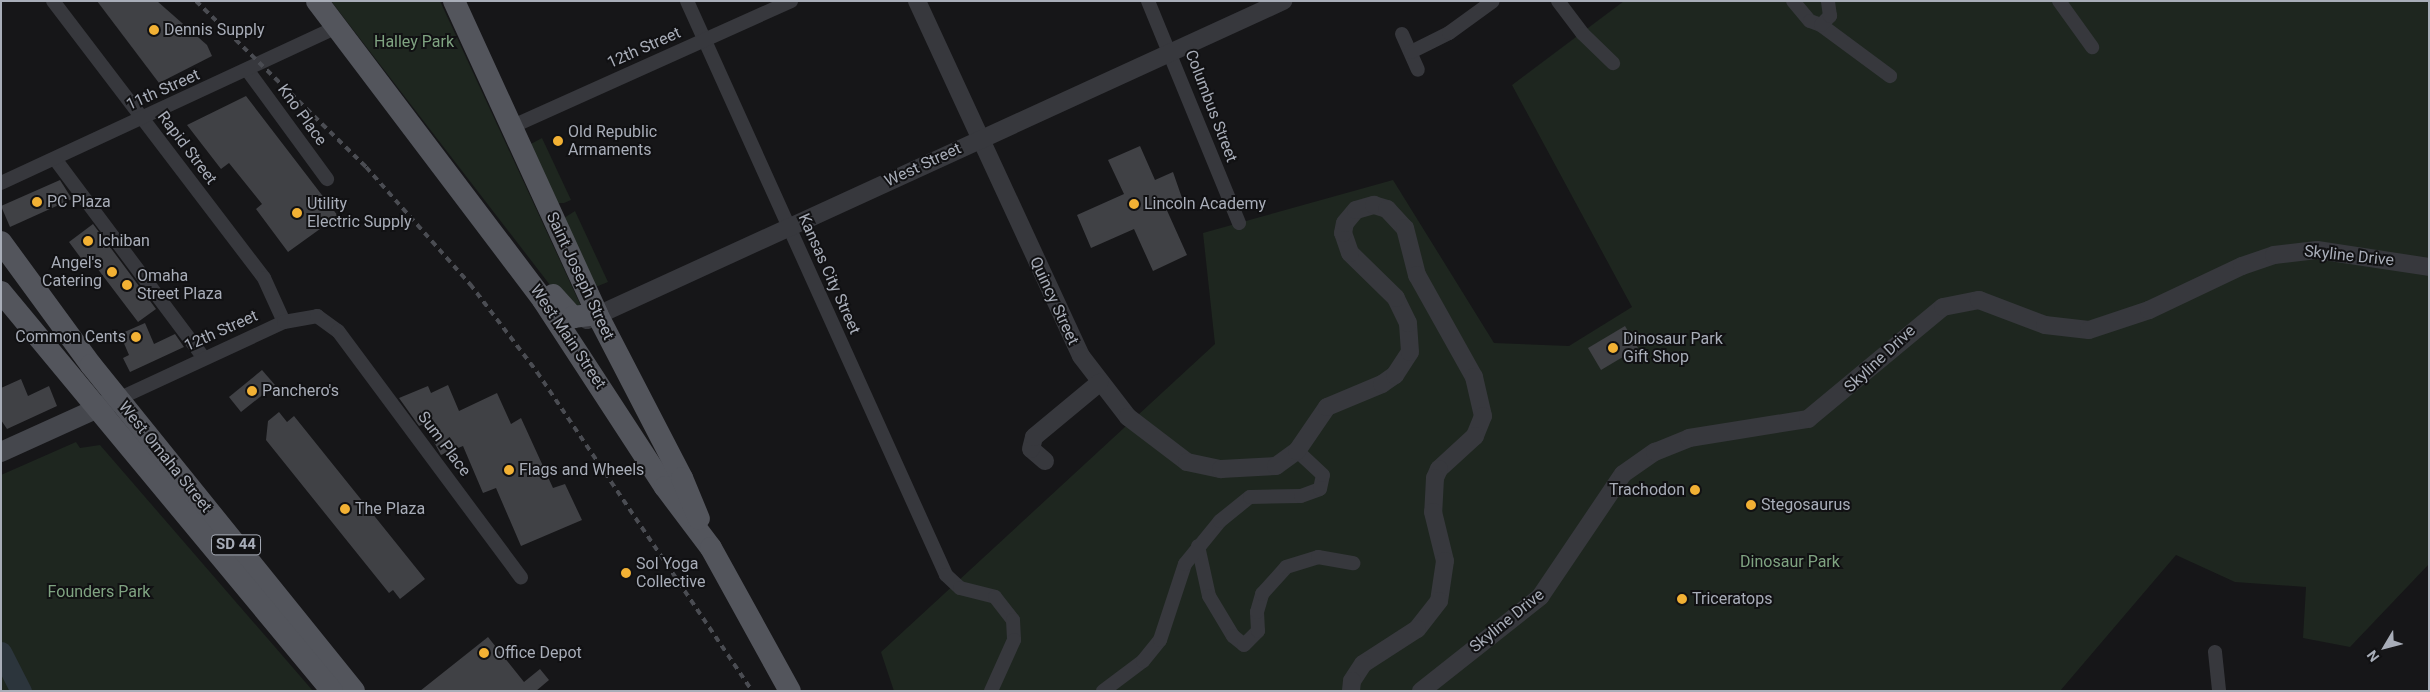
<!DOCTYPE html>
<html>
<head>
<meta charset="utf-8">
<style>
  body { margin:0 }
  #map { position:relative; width:2430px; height:692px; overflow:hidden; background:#161618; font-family:Roboto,sans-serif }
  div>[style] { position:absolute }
  .green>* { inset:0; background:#1e261f }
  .river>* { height:21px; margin:-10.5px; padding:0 10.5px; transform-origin:10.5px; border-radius:10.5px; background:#2c353c }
  .building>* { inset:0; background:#404145 }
  .minor>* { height:14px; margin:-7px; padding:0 7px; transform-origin:7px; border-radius:7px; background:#37383d }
  .tertiary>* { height:18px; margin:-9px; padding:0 9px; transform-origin:9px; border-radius:9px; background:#37383d }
  .secondary>* { height:20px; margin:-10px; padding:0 10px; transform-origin:10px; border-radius:10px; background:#45474d }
  .primary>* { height:22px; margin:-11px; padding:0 11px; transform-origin:11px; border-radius:11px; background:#53555c }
  .rail>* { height:4px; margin-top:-2px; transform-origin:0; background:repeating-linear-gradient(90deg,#4a4c52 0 6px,transparent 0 11px) }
  .dots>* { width:14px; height:14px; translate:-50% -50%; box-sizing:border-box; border:2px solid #111113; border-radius:50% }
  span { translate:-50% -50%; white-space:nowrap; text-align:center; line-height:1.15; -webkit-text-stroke:4px #111113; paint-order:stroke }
  .shield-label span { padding:1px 4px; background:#111113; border:1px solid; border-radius:4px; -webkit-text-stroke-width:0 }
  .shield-label { font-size:15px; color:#a8adb8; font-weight:700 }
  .poi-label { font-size:16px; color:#a8adb8 }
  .left { translate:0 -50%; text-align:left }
  .right { translate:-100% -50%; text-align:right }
  .park-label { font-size:16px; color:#7fa381 }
  .street-label { font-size:16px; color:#a8adb8 }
  .frame { position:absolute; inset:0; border:2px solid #a8adb8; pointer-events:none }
  .north { position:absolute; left:2360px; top:622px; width:50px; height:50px; -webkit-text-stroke:4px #111113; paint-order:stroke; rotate:233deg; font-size:14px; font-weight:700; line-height:20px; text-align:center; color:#a8adb8 }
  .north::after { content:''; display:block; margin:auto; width:18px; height:22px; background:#a8adb8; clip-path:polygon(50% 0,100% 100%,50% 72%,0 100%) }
</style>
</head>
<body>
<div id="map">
  <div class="green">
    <div style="clip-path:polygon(331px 1px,440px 1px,581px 306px,570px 311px)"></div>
    <div style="clip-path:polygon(1624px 1px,2429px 1px,2429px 564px,2350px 647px,2303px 638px,2306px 587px,2235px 582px,2176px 555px,2060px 691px,894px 691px,881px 652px,1215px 344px,1203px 233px,1393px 180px,1494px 343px,1569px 346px,1632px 307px,1512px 85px)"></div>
    <div style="clip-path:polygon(542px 138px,571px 200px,564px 203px,557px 203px,529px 145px)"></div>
    <div style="clip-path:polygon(575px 211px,608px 282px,598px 286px,595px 286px,564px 218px)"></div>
    <div style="clip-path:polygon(76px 442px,80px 448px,100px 445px,313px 691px,1px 691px,1px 475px)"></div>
  </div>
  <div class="river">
    <div style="left:1px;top:652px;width:44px;rotate:62.9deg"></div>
  </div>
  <div class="building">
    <div style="clip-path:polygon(97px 1px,157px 1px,207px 45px,212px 56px,159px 83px)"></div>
    <div style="clip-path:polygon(246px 96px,338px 216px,288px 252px,256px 209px,262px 204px,229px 163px,221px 169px,187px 125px)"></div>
    <div style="clip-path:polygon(1140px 146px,1155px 180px,1173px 172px,1182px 198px,1165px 206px,1187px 255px,1153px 271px,1134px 229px,1091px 248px,1077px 215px,1124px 194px,1108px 160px)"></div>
    <div style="clip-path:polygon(60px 180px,72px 199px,10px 227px,1px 206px)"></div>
    <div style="clip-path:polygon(93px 224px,156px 309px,138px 322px,94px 264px,83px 261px,69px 242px)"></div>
    <div style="clip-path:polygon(145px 323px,154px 344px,175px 334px,184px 347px,130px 372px,123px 358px,129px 355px,120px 334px)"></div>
    <div style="clip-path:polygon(1625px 326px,1638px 348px,1601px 370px,1588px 348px)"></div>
    <div style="clip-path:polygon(262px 370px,275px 385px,241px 412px,229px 397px)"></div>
    <div style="clip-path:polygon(21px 379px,28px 396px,49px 386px,57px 406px,7px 429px,1px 420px,1px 388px)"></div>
    <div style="clip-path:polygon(448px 385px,459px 411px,497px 393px,511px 424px,521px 418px,553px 488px,565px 484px,582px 520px,521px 546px,496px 488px,483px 493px,463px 446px,441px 455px,424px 424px,419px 426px,399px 398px,428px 386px,431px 393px)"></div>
    <div style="clip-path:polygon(279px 412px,287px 422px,294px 416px,425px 579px,400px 599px,393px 590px,389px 593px,266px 440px,268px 421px)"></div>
    <div style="clip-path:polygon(488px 637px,524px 682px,540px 669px,549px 680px,536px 691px,420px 691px)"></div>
  </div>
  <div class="minor">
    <div style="left:53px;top:1px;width:348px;rotate:52.7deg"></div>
    <div style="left:264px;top:278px;width:48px;rotate:65.6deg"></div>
    <div style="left:687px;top:1px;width:630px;rotate:65.71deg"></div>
    <div style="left:946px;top:575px;width:19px;rotate:43deg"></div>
    <div style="left:960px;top:588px;width:36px;rotate:14deg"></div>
    <div style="left:995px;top:597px;width:29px;rotate:52deg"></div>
    <div style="left:1013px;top:620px;width:20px;rotate:87deg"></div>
    <div style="left:1014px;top:640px;width:56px;rotate:114.3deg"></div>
    <div style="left:1148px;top:1px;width:240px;rotate:67.7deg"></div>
    <div style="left:1558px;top:1px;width:41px;rotate:52.9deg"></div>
    <div style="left:1583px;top:34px;width:42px;rotate:44deg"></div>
    <div style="left:1793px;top:1px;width:26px;rotate:50deg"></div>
    <div style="left:1810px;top:21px;width:12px;rotate:20deg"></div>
    <div style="left:1821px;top:25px;width:86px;rotate:36.5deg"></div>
    <div style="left:2059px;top:1px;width:57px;rotate:54.3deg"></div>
    <div style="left:1821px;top:25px;width:13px;rotate:-45deg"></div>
    <div style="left:1830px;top:16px;width:15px;rotate:-98deg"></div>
    <div style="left:1402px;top:34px;width:39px;rotate:66deg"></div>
    <div style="left:1411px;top:52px;width:42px;rotate:-26.6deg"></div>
    <div style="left:1449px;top:33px;width:54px;rotate:-36deg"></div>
    <div style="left:248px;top:71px;width:134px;rotate:53.8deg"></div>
    <div style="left:511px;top:127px;width:307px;rotate:-24.2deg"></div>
    <div style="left:55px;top:159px;width:249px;rotate:53.2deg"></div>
    <div style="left:1px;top:183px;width:370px;rotate:-24.9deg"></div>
    <div style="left:118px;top:399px;width:183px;rotate:-24.9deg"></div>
    <div style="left:284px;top:322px;width:34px;rotate:-10deg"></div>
    <div style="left:317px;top:316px;width:26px;rotate:36deg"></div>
    <div style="left:338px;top:331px;width:307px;rotate:53.4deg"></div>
    <div style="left:1198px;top:546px;width:51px;rotate:77.6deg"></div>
    <div style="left:1209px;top:596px;width:47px;rotate:59deg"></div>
    <div style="left:1233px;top:636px;width:14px;rotate:39deg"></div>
    <div style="left:1244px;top:645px;width:20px;rotate:-45deg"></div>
    <div style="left:1258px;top:631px;width:19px;rotate:-93deg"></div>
    <div style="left:1257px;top:612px;width:19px;rotate:-74deg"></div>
    <div style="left:1262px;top:594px;width:36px;rotate:-48deg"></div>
    <div style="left:1286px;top:567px;width:34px;rotate:-17deg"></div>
    <div style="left:1318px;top:557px;width:36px;rotate:10deg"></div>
    <div style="left:2215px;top:652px;width:39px;rotate:84deg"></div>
    <div style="left:1103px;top:691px;width:50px;rotate:-36.9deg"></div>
    <div style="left:1143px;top:661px;width:27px;rotate:-51deg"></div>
    <div style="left:1160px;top:640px;width:80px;rotate:-71.8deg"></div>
    <div style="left:1185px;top:564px;width:55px;rotate:-50.9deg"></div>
    <div style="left:1220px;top:521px;width:38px;rotate:-39deg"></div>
    <div style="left:1250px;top:497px;width:51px;rotate:-1.1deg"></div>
    <div style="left:1301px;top:496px;width:20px;rotate:-20deg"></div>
    <div style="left:1320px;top:489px;width:14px;rotate:-78deg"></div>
    <div style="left:1323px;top:475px;width:35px;rotate:-137deg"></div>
  </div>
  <div class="tertiary">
    <div style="left:917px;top:1px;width:391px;rotate:65.2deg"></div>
    <div style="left:1081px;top:356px;width:77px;rotate:52.4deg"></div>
    <div style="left:1128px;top:417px;width:74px;rotate:37.3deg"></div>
    <div style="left:1187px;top:462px;width:35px;rotate:12deg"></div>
    <div style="left:1221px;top:469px;width:55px;rotate:-3.1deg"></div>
    <div style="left:1276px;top:466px;width:26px;rotate:-36deg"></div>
    <div style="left:1297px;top:451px;width:53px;rotate:-55.7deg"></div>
    <div style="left:1327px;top:407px;width:60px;rotate:-22.7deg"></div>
    <div style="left:1382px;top:384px;width:16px;rotate:-35deg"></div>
    <div style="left:1395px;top:375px;width:27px;rotate:-57deg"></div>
    <div style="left:1410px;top:352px;width:29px;rotate:-94deg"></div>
    <div style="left:1408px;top:323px;width:28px;rotate:-116deg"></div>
    <div style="left:1396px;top:298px;width:64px;rotate:-135.6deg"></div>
    <div style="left:1350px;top:253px;width:21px;rotate:-109deg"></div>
    <div style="left:1343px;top:233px;width:10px;rotate:-79deg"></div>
    <div style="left:1345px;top:223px;width:17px;rotate:-50deg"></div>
    <div style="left:1356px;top:210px;width:19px;rotate:-16deg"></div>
    <div style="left:1374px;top:205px;width:14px;rotate:17deg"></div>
    <div style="left:1387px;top:209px;width:26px;rotate:47deg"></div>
    <div style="left:1405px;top:228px;width:49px;rotate:75.7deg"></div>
    <div style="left:1417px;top:275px;width:117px;rotate:60.8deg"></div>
    <div style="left:1474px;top:377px;width:40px;rotate:77deg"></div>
    <div style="left:1483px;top:416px;width:22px;rotate:112deg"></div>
    <div style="left:1475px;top:436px;width:49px;rotate:137.5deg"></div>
    <div style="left:1439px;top:469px;width:10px;rotate:114deg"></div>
    <div style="left:1435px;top:478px;width:34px;rotate:93deg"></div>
    <div style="left:1433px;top:512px;width:50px;rotate:76.2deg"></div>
    <div style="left:1445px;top:561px;width:40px;rotate:98.5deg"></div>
    <div style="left:1439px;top:601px;width:36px;rotate:128deg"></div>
    <div style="left:1417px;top:629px;width:64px;rotate:147.1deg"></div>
    <div style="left:1363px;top:664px;width:20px;rotate:123deg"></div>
    <div style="left:1352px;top:681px;width:10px;rotate:96deg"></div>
    <div style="left:587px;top:320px;width:766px;rotate:-24.62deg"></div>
    <div style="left:1045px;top:461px;width:18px;rotate:-139deg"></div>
    <div style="left:1031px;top:449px;width:12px;rotate:-76deg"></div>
    <div style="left:1034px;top:437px;width:85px;rotate:-39.7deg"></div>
    <div style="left:1421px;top:691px;width:152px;rotate:-38.3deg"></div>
    <div style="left:1540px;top:597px;width:148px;rotate:-56deg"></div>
    <div style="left:1623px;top:474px;width:39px;rotate:-35deg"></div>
    <div style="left:1655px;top:452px;width:37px;rotate:-22deg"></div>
    <div style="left:1689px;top:438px;width:121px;rotate:-9.1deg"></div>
    <div style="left:1808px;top:419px;width:175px;rotate:-39.7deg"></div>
    <div style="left:1943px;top:307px;width:37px;rotate:-11deg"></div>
    <div style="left:1979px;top:300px;width:71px;rotate:20.7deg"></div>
    <div style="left:2045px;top:325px;width:44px;rotate:6.5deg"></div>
    <div style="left:2089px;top:330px;width:63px;rotate:-18.4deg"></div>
    <div style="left:2149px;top:310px;width:103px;rotate:-25.3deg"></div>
    <div style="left:2242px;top:266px;width:34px;rotate:-19deg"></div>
    <div style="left:2274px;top:255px;width:43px;rotate:-6.6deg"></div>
    <div style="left:2317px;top:250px;width:113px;rotate:8.6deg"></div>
  </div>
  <div class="secondary">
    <div style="left:1px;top:452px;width:121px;rotate:-24.4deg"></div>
  </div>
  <div class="primary">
    <div style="left:317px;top:1px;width:375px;rotate:52.9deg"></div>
    <div style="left:543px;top:300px;width:223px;rotate:56.9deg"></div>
    <div style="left:665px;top:487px;width:76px;rotate:53deg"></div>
    <div style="left:711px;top:548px;width:163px;rotate:61.1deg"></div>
    <div style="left:454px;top:1px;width:344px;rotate:65.4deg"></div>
    <div style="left:597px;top:314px;width:185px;rotate:62.6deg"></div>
    <div style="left:682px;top:478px;width:44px;rotate:67.5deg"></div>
    <div style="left:1px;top:242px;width:152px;rotate:53.8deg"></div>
    <div style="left:91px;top:365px;width:419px;rotate:51.1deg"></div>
    <div style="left:1px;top:292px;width:518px;rotate:50.32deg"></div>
    <div style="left:553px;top:295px;width:30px;rotate:48deg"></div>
    <div style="left:573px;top:317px;width:24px;rotate:-7deg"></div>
  </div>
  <div class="rail">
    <div style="left:196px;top:1px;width:238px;rotate:44.3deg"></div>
    <div style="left:366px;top:167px;width:157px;rotate:48.4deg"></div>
    <div style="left:470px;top:284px;width:111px;rotate:52.7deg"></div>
    <div style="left:537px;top:372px;width:385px;rotate:56deg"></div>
  </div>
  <div class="dots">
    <div style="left:154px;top:30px;background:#f2b134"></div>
    <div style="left:558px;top:141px;background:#f2b134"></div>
    <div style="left:37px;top:202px;background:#f2b134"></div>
    <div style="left:1134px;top:204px;background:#f2b134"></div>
    <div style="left:297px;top:213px;background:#f2b134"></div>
    <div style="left:88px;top:241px;background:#f2b134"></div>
    <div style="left:112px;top:272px;background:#f2b134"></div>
    <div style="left:127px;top:285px;background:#f2b134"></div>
    <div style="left:136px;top:337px;background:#f2b134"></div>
    <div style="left:1613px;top:348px;background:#f2b134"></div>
    <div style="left:252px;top:391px;background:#f2b134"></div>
    <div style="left:509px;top:470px;background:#f2b134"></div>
    <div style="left:1695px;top:490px;background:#f2b134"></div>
    <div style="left:1751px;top:505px;background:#f2b134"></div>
    <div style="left:345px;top:509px;background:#f2b134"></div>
    <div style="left:626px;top:573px;background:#f2b134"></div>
    <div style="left:1682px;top:599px;background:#f2b134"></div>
    <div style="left:484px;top:653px;background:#f2b134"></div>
  </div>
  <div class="shield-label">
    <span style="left:236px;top:545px">SD 44</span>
  </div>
  <div class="poi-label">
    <span class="left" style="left:164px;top:30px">Dennis Supply</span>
    <span class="left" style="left:568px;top:141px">Old Republic<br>Armaments</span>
    <span class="left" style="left:47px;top:202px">PC Plaza</span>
    <span class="left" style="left:307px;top:213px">Utility<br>Electric Supply</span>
    <span class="left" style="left:1144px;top:204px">Lincoln Academy</span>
    <span class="left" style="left:98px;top:241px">Ichiban</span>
    <span class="right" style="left:102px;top:272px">Angel's<br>Catering</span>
    <span class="left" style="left:137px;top:285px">Omaha<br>Street Plaza</span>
    <span class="right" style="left:126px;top:337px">Common Cents</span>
    <span class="left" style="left:1623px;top:348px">Dinosaur Park<br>Gift Shop</span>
    <span class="left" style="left:262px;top:391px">Panchero's</span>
    <span class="left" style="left:519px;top:470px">Flags and Wheels</span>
    <span class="right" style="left:1685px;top:490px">Trachodon</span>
    <span class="left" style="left:1761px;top:505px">Stegosaurus</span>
    <span class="left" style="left:355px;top:509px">The Plaza</span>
    <span class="left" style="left:636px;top:573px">Sol Yoga<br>Collective</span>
    <span class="left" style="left:1692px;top:599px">Triceratops</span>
    <span class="left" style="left:494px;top:653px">Office Depot</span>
  </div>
  <div class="park-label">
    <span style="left:414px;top:42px">Halley Park</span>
    <span style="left:1790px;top:562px">Dinosaur Park</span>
    <span style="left:99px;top:592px">Founders Park</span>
  </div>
  <div class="street-label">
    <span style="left:644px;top:48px;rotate:-24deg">12th Street</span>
    <span style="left:163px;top:90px;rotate:-24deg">11th Street</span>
    <span style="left:1211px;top:106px;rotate:69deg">Columbus Street</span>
    <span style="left:302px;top:115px;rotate:54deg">Kno Place</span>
    <span style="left:187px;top:148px;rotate:53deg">Rapid Street</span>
    <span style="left:923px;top:165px;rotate:-25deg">West Street</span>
    <span style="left:2349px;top:256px;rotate:6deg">Skyline Drive</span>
    <span style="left:829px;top:274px;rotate:66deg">Kansas City Street</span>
    <span style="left:580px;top:276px;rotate:65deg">Saint Joseph Street</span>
    <span style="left:1054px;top:301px;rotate:65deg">Quincy Street</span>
    <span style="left:221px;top:331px;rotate:-24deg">12th Street</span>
    <span style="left:568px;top:337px;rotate:56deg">West Main Street</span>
    <span style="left:1880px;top:359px;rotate:-43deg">Skyline Drive</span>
    <span style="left:444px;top:444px;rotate:53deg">Sum Place</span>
    <span style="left:165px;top:457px;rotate:51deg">West Omaha Street</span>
    <span style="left:1507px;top:621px;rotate:-39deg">Skyline Drive</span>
  </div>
  <div class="frame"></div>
  <div class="north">N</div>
</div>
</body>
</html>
